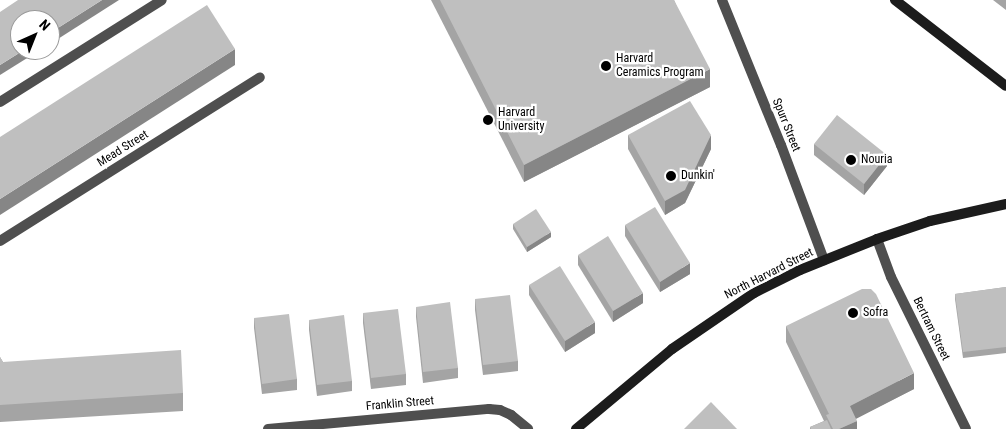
<!DOCTYPE html>
<html>
<head>
<meta charset="utf-8">
<style>
  body { margin:0 }
  #map { position:relative; width:1006px; height:429px; overflow:hidden; background:#fff; font-family:"Roboto Condensed",sans-serif }
  div>[style] { position:absolute }
  .minor>* { height:10px; margin:-5px; padding:0 5px; transform-origin:5px; border-radius:5px; background:#4f4f4f }
  .secondary>* { height:10px; margin:-5px; padding:0 5px; transform-origin:5px; border-radius:5px; background:#1c1c1c }
  .wall>* { inset:0; background:#a4a4a4 }
  .shaded-wall>* { inset:0; background:#868686 }
  .building>* { inset:0; background:#bfbfbf }
  .dots>* { width:14px; height:14px; translate:-50% -50%; box-sizing:border-box; border:2px solid #fff; border-radius:50% }
  span { translate:-50% -50%; white-space:nowrap; text-align:center; line-height:1.15; -webkit-text-stroke:4.5px #fff; paint-order:stroke }
  .poi-label { font-size:12px; color:#000 }
  .left { translate:0 -50%; text-align:left }
  .street-label { font-size:12px; color:#000 }
  .north { position:absolute; left:10px; top:10px; width:50px; height:50px; box-sizing:border-box; background:#fff; border:1px solid #999; border-radius:50%; rotate:44deg; font-size:14px; font-weight:700; line-height:20px; text-align:center; color:#000 }
  .north::after { content:''; display:block; margin:auto; width:18px; height:22px; background:#000; clip-path:polygon(50% 0,100% 100%,50% 72%,0 100%) }
</style>
</head>
<body>
<div id="map">
  <div class="minor">
    <div style="left:722px;top:0;width:157px;rotate:67.9deg"></div>
    <div style="left:781px;top:145px;width:123px;rotate:69.5deg"></div>
    <div style="left:0;top:102px;width:191px;rotate:-32.2deg"></div>
    <div style="left:877px;top:239px;width:40px;rotate:69.8deg"></div>
    <div style="left:891px;top:277px;width:169px;rotate:63.7deg"></div>
    <div style="left:0;top:241px;width:307px;rotate:-32.2deg"></div>
    <div style="left:268px;top:429px;width:222px;rotate:-5.2deg"></div>
    <div style="left:489px;top:409px;width:11px;rotate:5deg"></div>
    <div style="left:500px;top:410px;width:12px;rotate:24deg"></div>
    <div style="left:511px;top:415px;width:22px;rotate:39deg"></div>
  </div>
  <div class="secondary">
    <div style="left:895px;top:0;width:140px;rotate:37.8deg"></div>
    <div style="left:576px;top:429px;width:125px;rotate:-39.8deg"></div>
    <div style="left:672px;top:349px;width:99px;rotate:-34.3deg"></div>
    <div style="left:754px;top:293px;width:51px;rotate:-26.6deg"></div>
    <div style="left:800px;top:270px;width:83px;rotate:-21.9deg"></div>
    <div style="left:877px;top:239px;width:56px;rotate:-18.8deg"></div>
    <div style="left:930px;top:221px;width:78px;rotate:-12.6deg"></div>
  </div>
  <div class="wall">
    <div style="clip-path:polygon(431px 0,674px 0,710px 87px,524px 182px)"></div>
    <div style="clip-path:polygon(993px 0,1006px 0,1006px 10px)"></div>
    <div style="clip-path:polygon(628px 135px,711px 149px,685px 203px,665px 215px,628px 149px)"></div>
    <div style="clip-path:polygon(814px 144px,887px 166px,864px 195px,814px 155px)"></div>
    <div style="clip-path:polygon(513px 224px,551px 237px,527px 252px,513px 229px)"></div>
    <div style="clip-path:polygon(625px 225px,690px 274px,660px 292px,625px 236px)"></div>
    <div style="clip-path:polygon(578px 255px,643px 303px,613px 322px,578px 265px)"></div>
    <div style="clip-path:polygon(529px 285px,595px 333px,565px 352px,529px 295px)"></div>
    <div style="clip-path:polygon(1006px 287px,1006px 353px,963px 358px,955px 299px,955px 294px)"></div>
    <div style="clip-path:polygon(475px 299px,518px 361px,518px 371px,483px 375px,475px 310px)"></div>
    <div style="clip-path:polygon(416px 307px,458px 368px,458px 378px,423px 383px,416px 317px)"></div>
    <div style="clip-path:polygon(363px 313px,406px 374px,406px 385px,371px 389px,363px 323px)"></div>
    <div style="clip-path:polygon(254px 318px,297px 379px,297px 390px,262px 394px,254px 328px)"></div>
    <div style="clip-path:polygon(309px 320px,352px 381px,352px 391px,317px 396px,309px 330px)"></div>
    <div style="clip-path:polygon(786px 326px,914px 389px,856px 418px,857px 429px,810px 429px,810px 427px,824px 421px,786px 342px)"></div>
    <div style="clip-path:polygon(0 357px,3px 362px,183px 393px,183px 411px,0 422px)"></div>
  </div>
  <div class="shaded-wall">
    <div style="clip-path:polygon(102px 0,119px 0,50px 44px,50px 33px)"></div>
    <div style="clip-path:polygon(235px 49px,235px 65px,0 215px,0 199px)"></div>
    <div style="clip-path:polygon(24px 50px,40px 50px,0 75px,0 65px)"></div>
    <div style="clip-path:polygon(710px 69px,710px 87px,524px 182px,524px 165px)"></div>
    <div style="clip-path:polygon(711px 135px,711px 149px,685px 203px,665px 215px,665px 201px)"></div>
    <div style="clip-path:polygon(887px 155px,887px 166px,864px 195px,864px 184px)"></div>
    <div style="clip-path:polygon(551px 232px,551px 237px,527px 252px,527px 247px)"></div>
    <div style="clip-path:polygon(690px 263px,690px 274px,660px 292px,660px 282px)"></div>
    <div style="clip-path:polygon(643px 293px,643px 303px,613px 322px,613px 311px)"></div>
    <div style="clip-path:polygon(595px 322px,595px 333px,565px 352px,565px 341px)"></div>
    <div style="clip-path:polygon(914px 373px,914px 389px,850px 422px,850px 406px)"></div>
    <div style="clip-path:polygon(857px 421px,857px 429px,839px 429px)"></div>
  </div>
  <div class="building">
    <div style="clip-path:polygon(18px 0,102px 0,50px 33px,50px 20px,20px 20px,20px 50px,24px 50px,0 65px,0 12px)"></div>
    <div style="clip-path:polygon(440px 0,674px 0,710px 69px,524px 165px)"></div>
    <div style="clip-path:polygon(207px 5px,235px 49px,0 199px,0 137px)"></div>
    <div style="clip-path:polygon(690px 101px,711px 135px,685px 190px,665px 201px,628px 135px)"></div>
    <div style="clip-path:polygon(837px 115px,887px 155px,864px 184px,814px 144px)"></div>
    <div style="clip-path:polygon(655px 207px,690px 263px,660px 282px,625px 225px)"></div>
    <div style="clip-path:polygon(536px 209px,551px 232px,527px 247px,513px 224px)"></div>
    <div style="clip-path:polygon(608px 236px,643px 293px,613px 311px,578px 255px)"></div>
    <div style="clip-path:polygon(560px 266px,595px 322px,565px 341px,529px 285px)"></div>
    <div style="clip-path:polygon(1006px 287px,1006px 347px,963px 352px,955px 294px)"></div>
    <div style="clip-path:polygon(862px 289px,871px 289px,876px 294px,914px 373px,850px 406px,857px 421px,839px 429px,833px 429px,826px 415px,829px 414px,786px 326px)"></div>
    <div style="clip-path:polygon(510px 295px,518px 361px,483px 365px,475px 299px)"></div>
    <div style="clip-path:polygon(450px 302px,458px 368px,423px 372px,416px 307px)"></div>
    <div style="clip-path:polygon(398px 309px,406px 374px,371px 378px,363px 313px)"></div>
    <div style="clip-path:polygon(289px 314px,297px 379px,262px 384px,254px 318px)"></div>
    <div style="clip-path:polygon(344px 315px,352px 381px,317px 385px,309px 320px)"></div>
    <div style="clip-path:polygon(181px 350px,183px 393px,0 405px,0 357px,3px 362px)"></div>
    <div style="clip-path:polygon(711px 402px,737px 429px,684px 429px)"></div>
    <div style="clip-path:polygon(827px 420px,831px 429px,811px 429px,810px 427px)"></div>
  </div>
  <div class="dots">
    <div style="left:606px;top:66px;background:#000"></div>
    <div style="left:488px;top:120px;background:#000"></div>
    <div style="left:851px;top:160px;background:#000"></div>
    <div style="left:671px;top:176px;background:#000"></div>
    <div style="left:853px;top:313px;background:#000"></div>
  </div>
  <div class="poi-label">
    <span class="left" style="left:616px;top:66px">Harvard<br>Ceramics Program</span>
    <span class="left" style="left:498px;top:120px">Harvard<br>University</span>
    <span class="left" style="left:861px;top:160px">Nouria</span>
    <span class="left" style="left:681px;top:176px">Dunkin'</span>
    <span class="left" style="left:863px;top:313px">Sofra</span>
  </div>
  <div class="street-label">
    <span style="left:786px;top:125px;rotate:68deg">Spurr Street</span>
    <span style="left:123px;top:149px;rotate:-32deg">Mead Street</span>
    <span style="left:769px;top:274px;rotate:-27deg">North Harvard Street</span>
    <span style="left:931px;top:329px;rotate:64deg">Bertram Street</span>
    <span style="left:400px;top:404px;rotate:-5deg">Franklin Street</span>
  </div>
  <div class="north">N</div>
</div>
</body>
</html>
